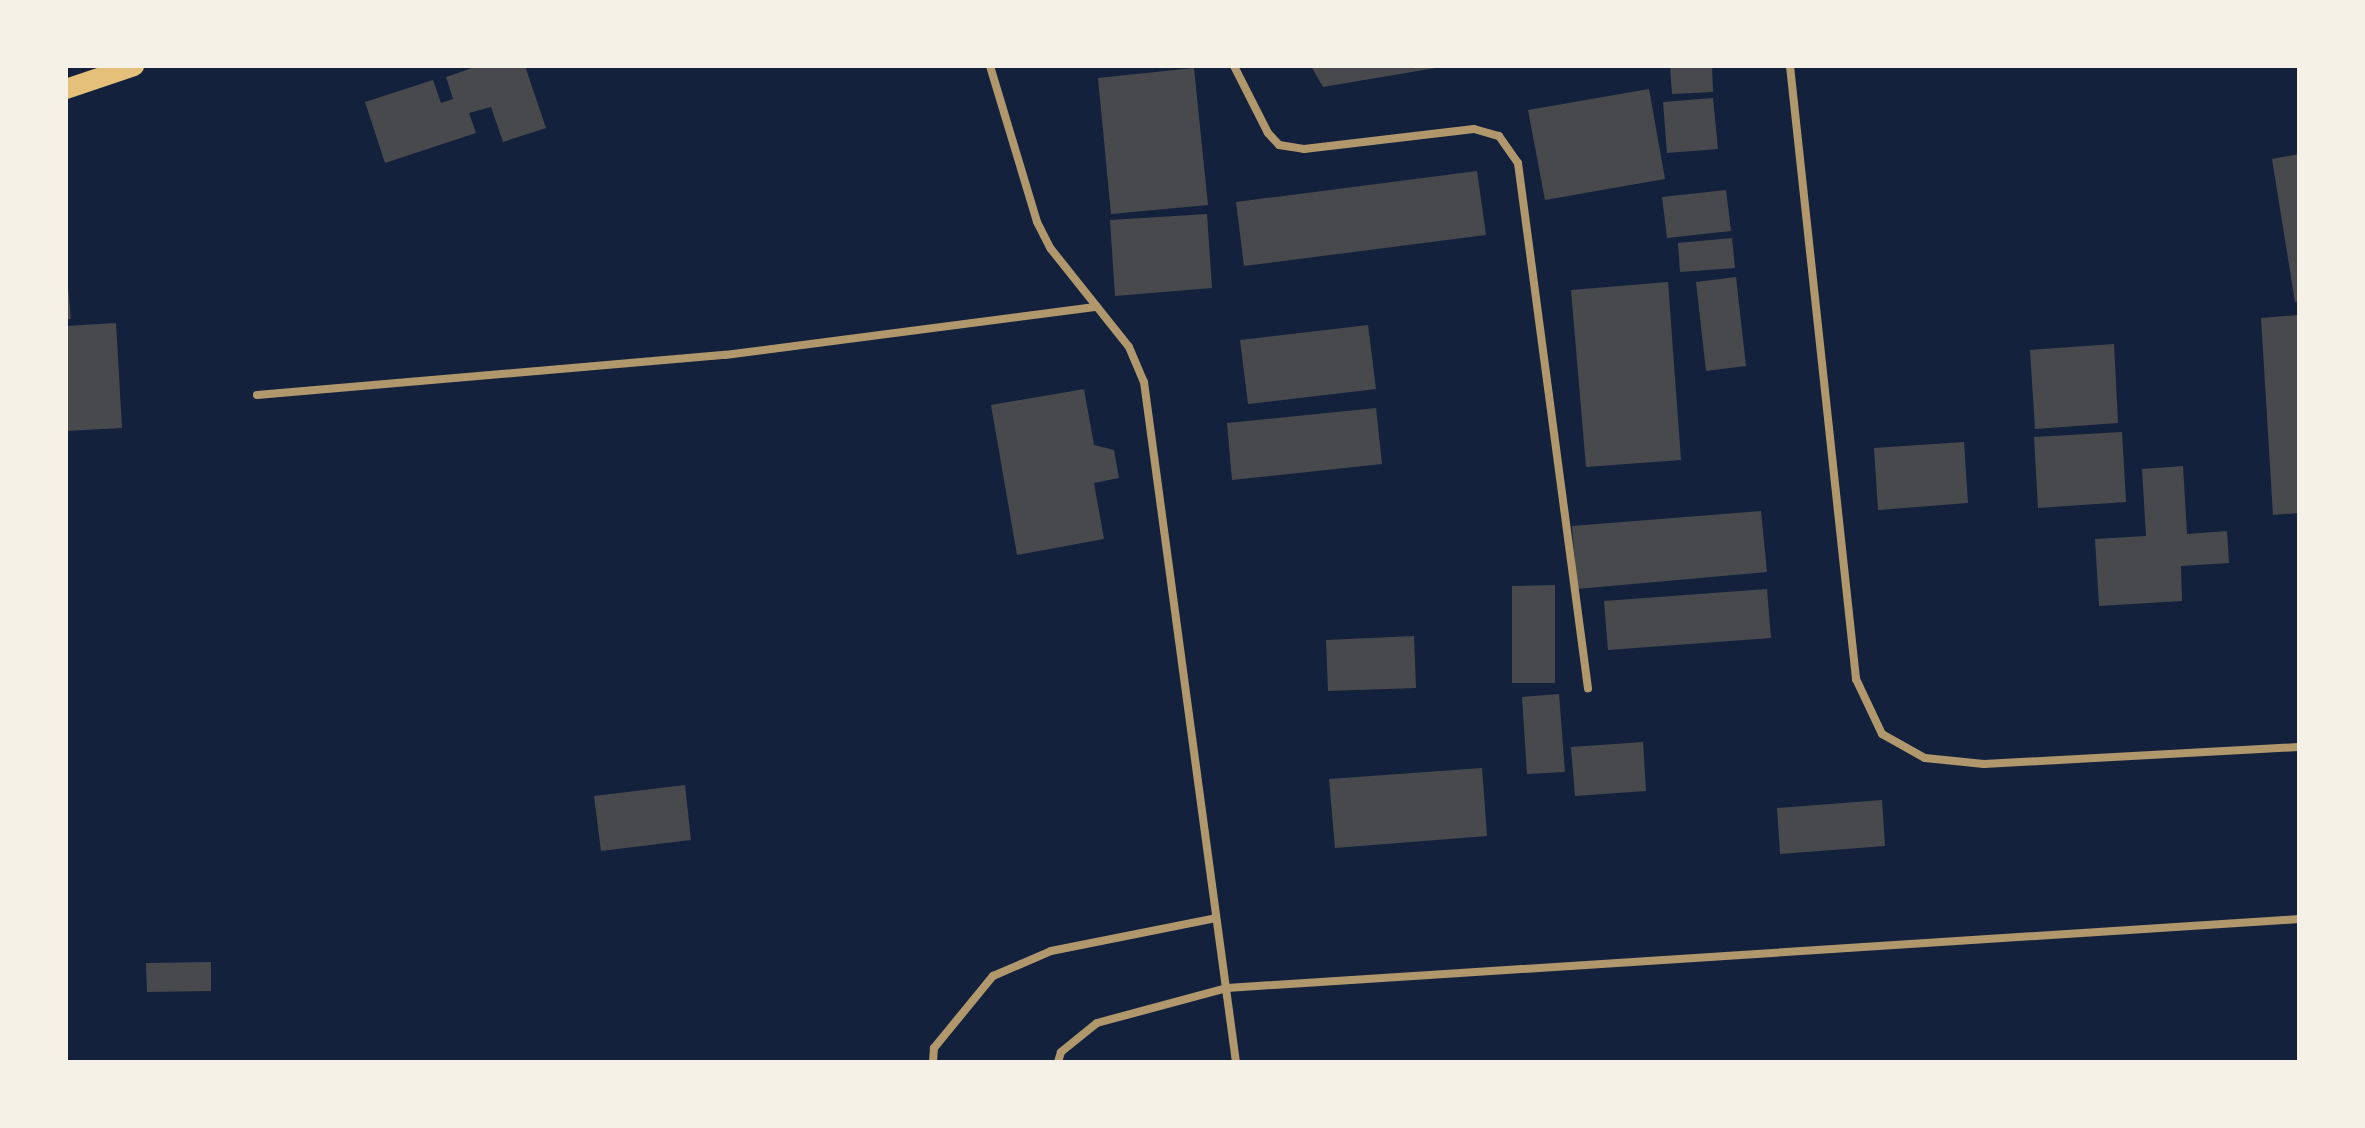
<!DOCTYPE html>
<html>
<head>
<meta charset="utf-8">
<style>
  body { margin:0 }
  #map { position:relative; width:2365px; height:1128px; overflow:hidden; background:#14213d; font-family:Montserrat,sans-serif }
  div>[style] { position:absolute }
  .building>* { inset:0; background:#48494c }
  .minor>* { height:8px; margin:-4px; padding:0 4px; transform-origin:4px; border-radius:4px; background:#b1986c }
  .primary>* { height:20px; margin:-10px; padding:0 10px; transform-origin:10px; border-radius:10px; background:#e5c07b }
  span { translate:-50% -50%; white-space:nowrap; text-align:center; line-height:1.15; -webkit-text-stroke:6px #f6f1e7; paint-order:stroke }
  .frame { position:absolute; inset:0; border:68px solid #f6f1e7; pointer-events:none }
</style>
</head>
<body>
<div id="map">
  <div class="building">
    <div style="clip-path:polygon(478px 66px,525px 66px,546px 128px,503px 142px,491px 107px,469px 113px,476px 133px,385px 163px,365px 102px,433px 80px,441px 103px,453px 99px,446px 77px)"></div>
    <div style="clip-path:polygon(1311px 66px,1435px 66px,1435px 68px,1323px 87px)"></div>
    <div style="clip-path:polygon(1670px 66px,1712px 66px,1713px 92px,1672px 94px)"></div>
    <div style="clip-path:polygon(1194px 68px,1208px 205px,1111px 214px,1098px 78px)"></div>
    <div style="clip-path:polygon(1649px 89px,1665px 179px,1545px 200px,1528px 110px)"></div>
    <div style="clip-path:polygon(1713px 98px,1718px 149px,1667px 153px,1663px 102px)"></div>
    <div style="clip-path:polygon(2299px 154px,2299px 301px,2295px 302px,2272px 159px)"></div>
    <div style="clip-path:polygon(1477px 171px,1486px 235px,1244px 266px,1236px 202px)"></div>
    <div style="clip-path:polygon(1726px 190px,1731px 231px,1667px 238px,1662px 197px)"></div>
    <div style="clip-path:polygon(1207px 214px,1212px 288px,1115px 296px,1110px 220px)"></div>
    <div style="clip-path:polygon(1732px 238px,1735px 268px,1680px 272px,1678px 243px)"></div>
    <div style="clip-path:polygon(66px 263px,71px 319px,66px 319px)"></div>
    <div style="clip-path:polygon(1736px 277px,1746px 366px,1706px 371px,1696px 282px)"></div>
    <div style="clip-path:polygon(1668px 282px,1681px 460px,1586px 467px,1571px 290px)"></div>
    <div style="clip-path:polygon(2299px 315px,2299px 513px,2273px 515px,2261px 318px)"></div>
    <div style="clip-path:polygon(116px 323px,122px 428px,66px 431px,66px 326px)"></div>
    <div style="clip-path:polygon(1368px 325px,1376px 389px,1248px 404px,1240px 340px)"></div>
    <div style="clip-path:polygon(2114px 344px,2118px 423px,2035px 429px,2030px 350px)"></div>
    <div style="clip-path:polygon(1084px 389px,1094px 445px,1114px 450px,1119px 478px,1094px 483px,1104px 539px,1017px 555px,991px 405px)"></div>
    <div style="clip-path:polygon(1376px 408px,1382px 464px,1232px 480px,1227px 423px)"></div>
    <div style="clip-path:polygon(2122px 432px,2126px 502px,2038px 508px,2034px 437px)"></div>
    <div style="clip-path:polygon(1964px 442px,1968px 503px,1878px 510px,1874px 448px)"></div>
    <div style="clip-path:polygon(2183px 466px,2187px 534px,2227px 531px,2229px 563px,2181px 566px,2182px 601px,2099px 606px,2095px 539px,2146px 536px,2142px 469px)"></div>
    <div style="clip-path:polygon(1761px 511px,1767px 572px,1577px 589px,1572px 526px)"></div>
    <div style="clip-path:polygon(1555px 585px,1555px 683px,1512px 683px,1512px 586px)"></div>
    <div style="clip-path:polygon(1767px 589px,1771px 638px,1608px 650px,1604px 601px)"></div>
    <div style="clip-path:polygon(1414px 636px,1416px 688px,1328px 691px,1326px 640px)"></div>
    <div style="clip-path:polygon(1559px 694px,1565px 772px,1527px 774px,1522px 697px)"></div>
    <div style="clip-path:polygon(1643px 742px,1646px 791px,1575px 796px,1571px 747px)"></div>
    <div style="clip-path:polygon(1482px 768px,1487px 836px,1335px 848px,1329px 779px)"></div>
    <div style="clip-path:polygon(685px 785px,691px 840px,601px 851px,594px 796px)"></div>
    <div style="clip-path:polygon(1882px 800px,1885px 846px,1780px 854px,1777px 808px)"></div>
    <div style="clip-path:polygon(211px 962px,211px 991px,147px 992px,146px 963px)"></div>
  </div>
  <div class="minor">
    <div style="left:990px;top:66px;width:163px;rotate:73.2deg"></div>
    <div style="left:1037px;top:222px;width:30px;rotate:63deg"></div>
    <div style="left:1051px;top:249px;width:125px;rotate:51.5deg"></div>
    <div style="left:1129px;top:347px;width:38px;rotate:67deg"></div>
    <div style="left:1144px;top:382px;width:686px;rotate:82.3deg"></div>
    <div style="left:1234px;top:66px;width:75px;rotate:63.1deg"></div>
    <div style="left:1268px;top:133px;width:16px;rotate:47deg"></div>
    <div style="left:1279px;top:145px;width:25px;rotate:9deg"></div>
    <div style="left:1304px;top:149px;width:171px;rotate:-6.7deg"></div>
    <div style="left:1474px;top:129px;width:26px;rotate:16deg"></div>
    <div style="left:1499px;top:136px;width:33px;rotate:55deg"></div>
    <div style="left:1518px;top:163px;width:530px;rotate:82.41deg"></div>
    <div style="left:1790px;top:66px;width:617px;rotate:83.85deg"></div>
    <div style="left:1856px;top:679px;width:61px;rotate:64.7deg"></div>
    <div style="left:1882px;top:734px;width:49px;rotate:29.2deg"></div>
    <div style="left:1925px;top:758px;width:59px;rotate:5.8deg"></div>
    <div style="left:1984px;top:764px;width:315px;rotate:-3.1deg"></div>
    <div style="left:257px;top:395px;width:470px;rotate:-4.9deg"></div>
    <div style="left:725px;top:355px;width:375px;rotate:-7.4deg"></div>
    <div style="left:933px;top:1062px;width:14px;rotate:-86deg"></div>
    <div style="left:934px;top:1048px;width:93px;rotate:-50.7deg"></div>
    <div style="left:993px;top:976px;width:63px;rotate:-23.3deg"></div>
    <div style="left:1051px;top:951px;width:168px;rotate:-11.3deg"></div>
    <div style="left:1058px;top:1062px;width:10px;rotate:-73deg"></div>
    <div style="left:1061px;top:1052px;width:46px;rotate:-38.9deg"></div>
    <div style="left:1097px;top:1023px;width:135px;rotate:-15.1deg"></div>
    <div style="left:1227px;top:988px;width:1074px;rotate:-3.68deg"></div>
  </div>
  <div class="primary">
    <div style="left:66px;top:89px;width:72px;rotate:-18.7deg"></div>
  </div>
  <div class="frame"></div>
</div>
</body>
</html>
